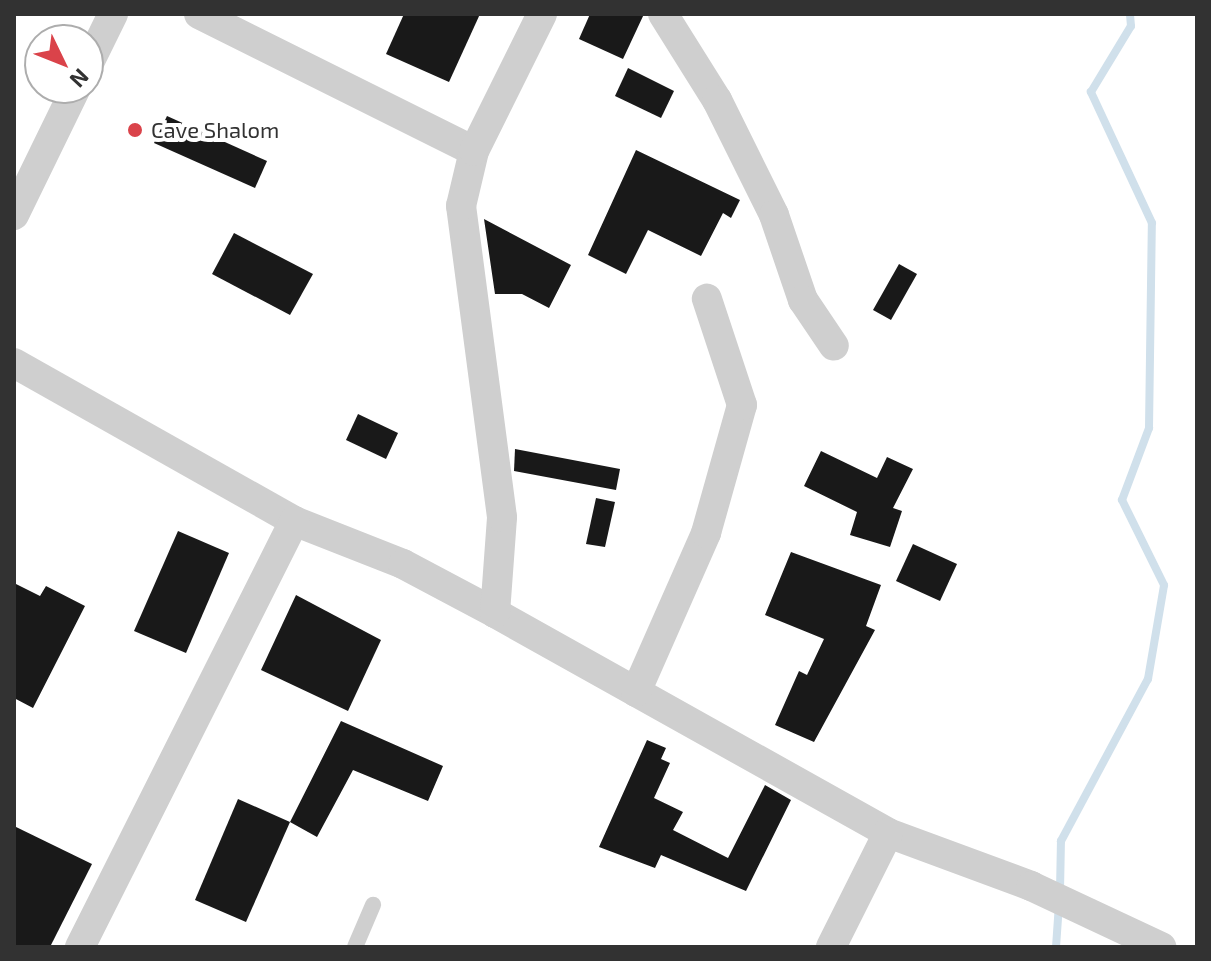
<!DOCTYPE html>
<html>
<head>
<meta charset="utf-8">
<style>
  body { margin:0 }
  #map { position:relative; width:1211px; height:961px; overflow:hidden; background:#fff; font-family:"Exo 2",sans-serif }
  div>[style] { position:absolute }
  .stream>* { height:8px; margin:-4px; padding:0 4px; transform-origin:4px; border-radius:4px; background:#d0e0eb }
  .building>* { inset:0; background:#191919 }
  .service>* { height:16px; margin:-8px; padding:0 8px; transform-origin:8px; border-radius:8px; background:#cfcfcf }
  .minor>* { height:30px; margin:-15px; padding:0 15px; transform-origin:15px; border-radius:15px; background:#cfcfcf }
  .dots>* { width:22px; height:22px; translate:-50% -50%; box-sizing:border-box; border:4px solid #fff; border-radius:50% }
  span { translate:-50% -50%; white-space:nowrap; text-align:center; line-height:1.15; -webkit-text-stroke:8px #fff; paint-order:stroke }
  .poi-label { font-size:22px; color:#323232 }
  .left { translate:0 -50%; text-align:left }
  .frame { position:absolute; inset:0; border:16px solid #323232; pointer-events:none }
  .north { position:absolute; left:24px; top:24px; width:80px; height:80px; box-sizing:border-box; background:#fff; border:2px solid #adadad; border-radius:50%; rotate:133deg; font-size:22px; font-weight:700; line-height:32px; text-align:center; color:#323232 }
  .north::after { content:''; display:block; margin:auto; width:28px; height:36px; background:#da434a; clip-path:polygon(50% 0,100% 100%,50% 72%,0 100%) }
</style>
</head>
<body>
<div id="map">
  <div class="stream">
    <div style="left:1060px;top:891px;width:50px;rotate:-88.9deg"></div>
    <div style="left:1061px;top:841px;width:184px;rotate:-61.8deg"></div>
    <div style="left:1148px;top:679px;width:95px;rotate:-80.3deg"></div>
    <div style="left:1164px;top:585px;width:95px;rotate:-116.3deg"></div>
    <div style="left:1122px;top:500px;width:77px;rotate:-69.4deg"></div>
    <div style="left:1149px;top:428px;width:205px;rotate:-89.2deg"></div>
    <div style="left:1152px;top:223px;width:145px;rotate:-115deg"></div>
    <div style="left:1091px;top:92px;width:77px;rotate:-58.8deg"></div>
    <div style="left:1131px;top:26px;width:12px;rotate:-95deg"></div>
    <div style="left:1056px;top:947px;width:39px;rotate:-86deg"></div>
  </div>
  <div class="building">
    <div style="clip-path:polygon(404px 14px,480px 14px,449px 82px,386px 54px)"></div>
    <div style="clip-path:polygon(590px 14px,644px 14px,623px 59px,579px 39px)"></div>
    <div style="clip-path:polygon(628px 68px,674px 91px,661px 118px,615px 96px)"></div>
    <div style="clip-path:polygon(167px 116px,267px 161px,255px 188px,154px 143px)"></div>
    <div style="clip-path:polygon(636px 150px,740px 200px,731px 218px,723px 213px,701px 256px,648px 230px,626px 274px,588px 255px)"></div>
    <div style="clip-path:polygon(484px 219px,571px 265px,549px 308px,522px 294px,495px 294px)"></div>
    <div style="clip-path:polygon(234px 233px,313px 274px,290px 315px,212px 274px)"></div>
    <div style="clip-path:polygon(899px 264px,917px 274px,891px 320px,873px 310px)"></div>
    <div style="clip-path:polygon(358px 414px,398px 433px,386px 459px,346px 440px)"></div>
    <div style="clip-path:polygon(515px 449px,620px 469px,616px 490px,514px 471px)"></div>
    <div style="clip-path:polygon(821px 451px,877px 478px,887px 457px,913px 469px,893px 508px,902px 511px,890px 547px,850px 535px,857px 512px,804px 486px)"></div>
    <div style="clip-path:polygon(596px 498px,615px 502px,605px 547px,586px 544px)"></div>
    <div style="clip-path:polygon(178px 531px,229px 553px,186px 653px,134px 631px)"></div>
    <div style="clip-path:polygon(913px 544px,957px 564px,940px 601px,896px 581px)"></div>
    <div style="clip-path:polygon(791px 552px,881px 585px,866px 626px,875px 630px,814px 742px,775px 725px,799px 671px,807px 675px,824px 639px,765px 615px)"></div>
    <div style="clip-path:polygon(14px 583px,40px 596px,46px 586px,85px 606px,33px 708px,14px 698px)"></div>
    <div style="clip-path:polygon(296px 595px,381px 640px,348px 711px,261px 670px)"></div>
    <div style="clip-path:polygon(341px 721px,443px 766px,428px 801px,353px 770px,317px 837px,290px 822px)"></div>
    <div style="clip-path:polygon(647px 740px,666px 748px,661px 759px,670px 763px,654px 798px,683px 812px,673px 830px,728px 858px,765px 785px,791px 800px,746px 891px,661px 855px,655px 868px,599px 847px)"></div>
    <div style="clip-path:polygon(238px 799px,290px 822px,246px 922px,195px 900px)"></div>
    <div style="clip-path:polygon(14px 826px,92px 864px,50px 947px,14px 947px)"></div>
  </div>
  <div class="service">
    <div style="left:355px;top:947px;width:46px;rotate:-66.8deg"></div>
  </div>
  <div class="minor">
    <div style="left:199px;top:14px;width:307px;rotate:26.5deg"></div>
    <div style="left:663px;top:14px;width:102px;rotate:57.9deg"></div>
    <div style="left:717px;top:100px;width:128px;rotate:63.6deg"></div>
    <div style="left:774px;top:215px;width:90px;rotate:71.2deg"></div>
    <div style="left:803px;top:300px;width:55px;rotate:56deg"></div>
    <div style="left:88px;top:65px;width:57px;rotate:-63.9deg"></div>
    <div style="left:14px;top:215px;width:141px;rotate:-64deg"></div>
    <div style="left:14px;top:363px;width:322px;rotate:29.4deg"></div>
    <div style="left:294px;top:521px;width:117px;rotate:21.5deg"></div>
    <div style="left:403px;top:564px;width:104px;rotate:28deg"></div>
    <div style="left:495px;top:613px;width:450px;rotate:29.2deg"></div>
    <div style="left:888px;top:833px;width:153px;rotate:20.3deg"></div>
    <div style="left:1031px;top:886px;width:144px;rotate:25.1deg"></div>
    <div style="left:495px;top:613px;width:96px;rotate:-85.8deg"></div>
    <div style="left:502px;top:517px;width:314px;rotate:-97.5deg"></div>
    <div style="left:461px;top:206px;width:57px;rotate:-76.7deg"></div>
    <div style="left:474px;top:151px;width:153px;rotate:-63.6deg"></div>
    <div style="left:636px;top:692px;width:174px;rotate:-66.2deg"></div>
    <div style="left:706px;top:533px;width:133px;rotate:-74.3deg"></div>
    <div style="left:742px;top:405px;width:112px;rotate:-108.3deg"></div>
    <div style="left:80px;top:947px;width:477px;rotate:-63.3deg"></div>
    <div style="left:831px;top:947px;width:127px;rotate:-63.4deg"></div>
  </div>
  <div class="dots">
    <div style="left:135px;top:130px;background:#da434a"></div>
  </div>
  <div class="poi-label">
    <span class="left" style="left:151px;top:130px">Cave Shalom</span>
  </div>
  <div class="frame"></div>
  <div class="north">N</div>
</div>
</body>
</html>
